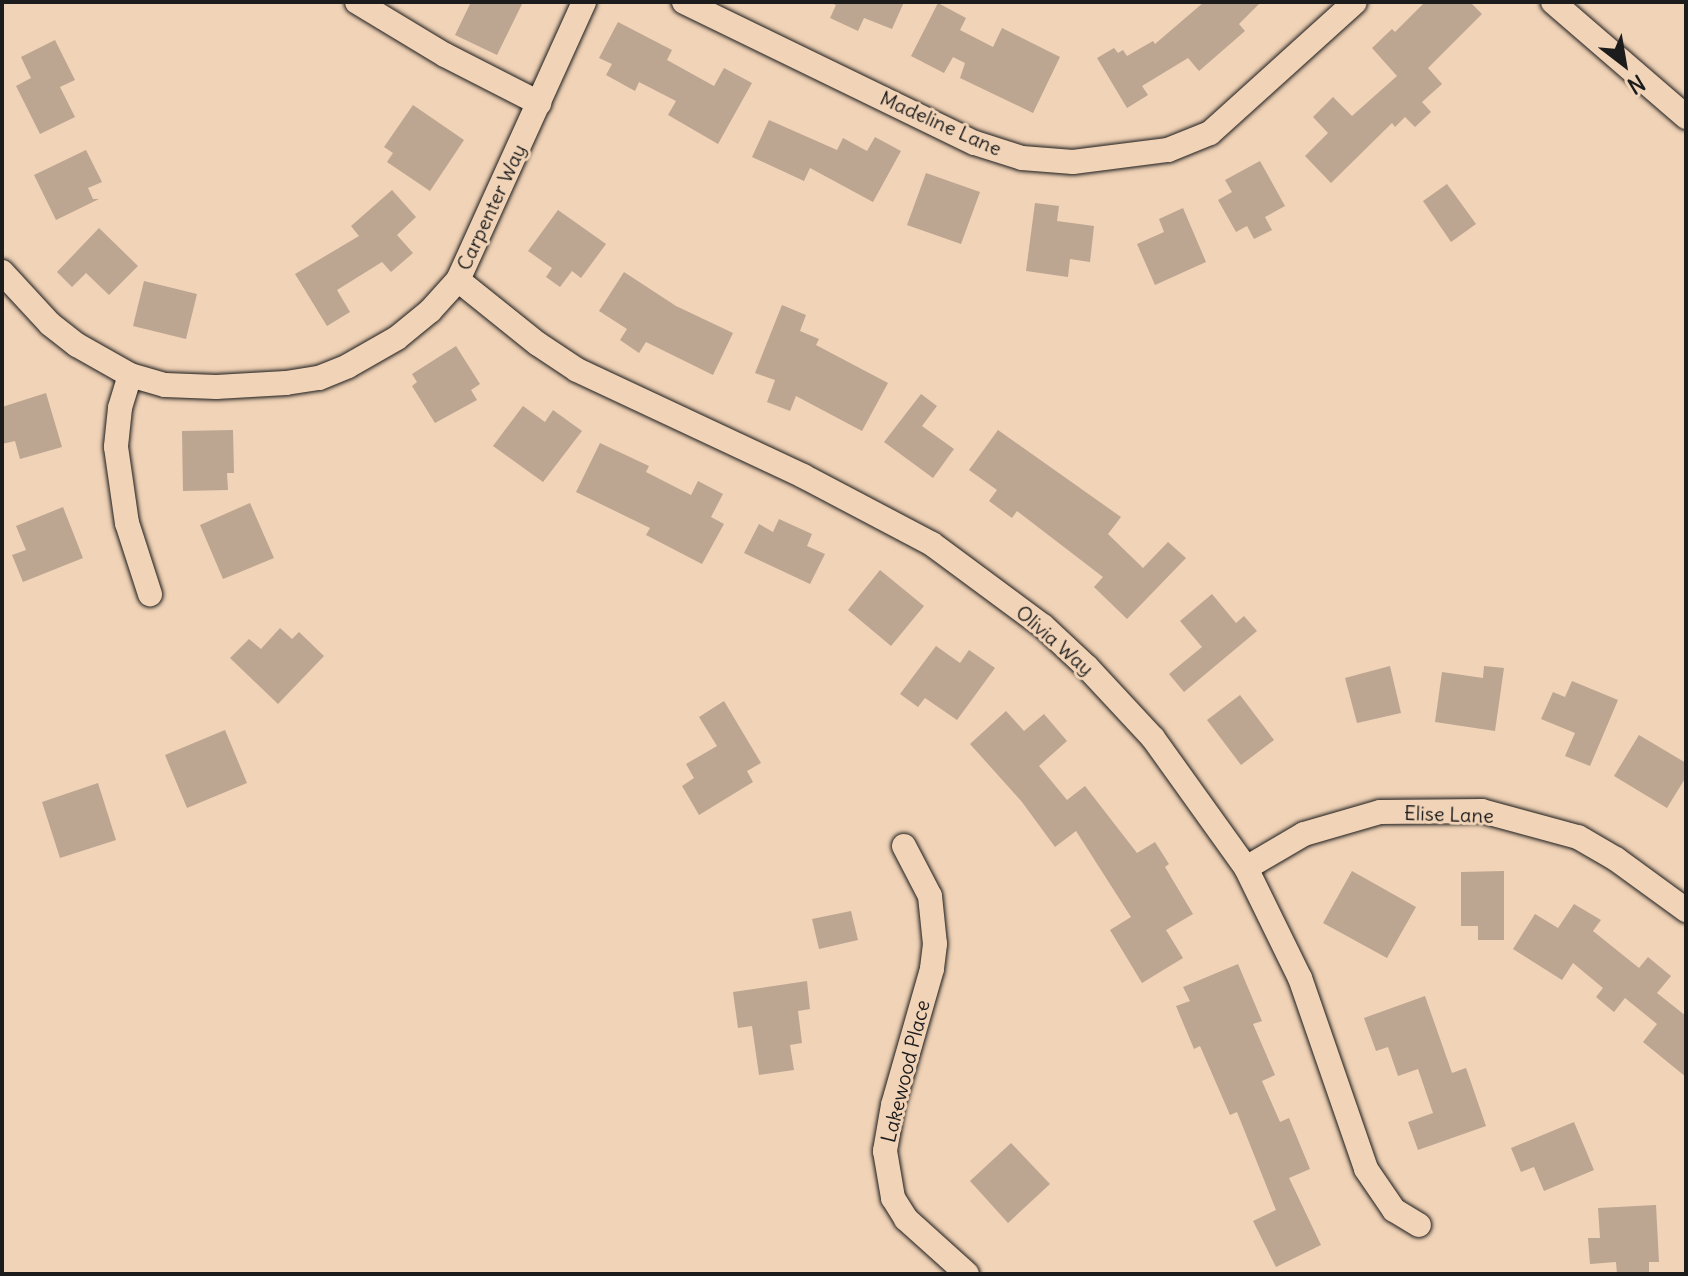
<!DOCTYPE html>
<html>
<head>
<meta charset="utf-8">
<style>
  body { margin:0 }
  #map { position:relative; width:1688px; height:1276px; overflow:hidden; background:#f1d3b7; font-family:Delius,sans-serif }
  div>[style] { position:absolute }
  .building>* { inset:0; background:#bca591 }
  .roads { filter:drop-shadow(0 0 2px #1c1c1c) drop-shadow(0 0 2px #1c1c1c) }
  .street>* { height:24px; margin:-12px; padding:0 12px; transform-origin:12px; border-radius:12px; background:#f1d3b7 }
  span { translate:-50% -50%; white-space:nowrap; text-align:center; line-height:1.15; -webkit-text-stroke:6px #f1d3b7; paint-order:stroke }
  .street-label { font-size:20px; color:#1c1c1c }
  .frame { position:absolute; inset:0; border:4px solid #1c1c1c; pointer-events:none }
  .north { position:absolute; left:1584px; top:24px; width:80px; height:80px; -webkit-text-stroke:6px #f1d3b7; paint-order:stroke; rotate:149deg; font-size:22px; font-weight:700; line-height:32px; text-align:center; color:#1c1c1c }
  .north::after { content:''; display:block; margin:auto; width:28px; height:36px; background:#1c1c1c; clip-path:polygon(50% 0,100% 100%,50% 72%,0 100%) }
</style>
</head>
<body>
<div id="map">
  <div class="building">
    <div style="clip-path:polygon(471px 2px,523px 2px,497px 55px,455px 35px)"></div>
    <div style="clip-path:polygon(828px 2px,904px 2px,892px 29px,864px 18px,858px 31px,830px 18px,836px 5px)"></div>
    <div style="clip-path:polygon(1204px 2px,1261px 2px,1239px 24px,1245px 31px,1199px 71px,1188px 58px,1142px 86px,1148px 95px,1127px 108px,1097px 58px,1114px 48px,1118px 53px,1123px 50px,1127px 56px,1153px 41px,1155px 44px)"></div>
    <div style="clip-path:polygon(1425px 2px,1470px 2px,1482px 14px,1428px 68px,1442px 84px,1422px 102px,1431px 112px,1415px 127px,1405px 117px,1395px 127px,1392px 123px,1331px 183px,1305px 156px,1328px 133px,1313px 117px,1333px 97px,1352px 116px,1397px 76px,1372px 48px,1392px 29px,1395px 32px)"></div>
    <div style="clip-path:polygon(938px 3px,966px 18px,960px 30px,993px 47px,1002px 28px,1060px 57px,1033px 113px,960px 78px,965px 63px,953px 57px,944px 73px,911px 56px)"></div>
    <div style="clip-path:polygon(618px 22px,672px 50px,667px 60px,714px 86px,724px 68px,752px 83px,718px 144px,668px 115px,676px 101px,639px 82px,635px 91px,606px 75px,612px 64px,599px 58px)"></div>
    <div style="clip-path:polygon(55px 40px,75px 80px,60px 87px,75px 117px,40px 134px,16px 86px,31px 78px,21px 57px)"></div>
    <div style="clip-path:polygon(413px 105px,464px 140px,430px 191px,387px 162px,393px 153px,384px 147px)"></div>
    <div style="clip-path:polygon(769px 120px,837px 150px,843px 138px,867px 151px,875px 137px,901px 151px,873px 202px,810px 168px,804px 181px,752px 157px)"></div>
    <div style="clip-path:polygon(86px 150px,102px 182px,88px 188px,93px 199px,99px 199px,56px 220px,34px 175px)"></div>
    <div style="clip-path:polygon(1260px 161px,1285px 206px,1265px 217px,1272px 230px,1254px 239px,1247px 226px,1236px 232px,1218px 200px,1232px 192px,1225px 180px)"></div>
    <div style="clip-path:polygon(926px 173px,980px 192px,961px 244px,907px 225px)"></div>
    <div style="clip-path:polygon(1447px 184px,1476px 224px,1451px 242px,1423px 201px)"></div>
    <div style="clip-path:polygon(392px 190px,416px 217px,397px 235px,413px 253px,391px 272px,382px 262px,337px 290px,350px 312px,327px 326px,295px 274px,359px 236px,351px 226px)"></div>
    <div style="clip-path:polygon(1035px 203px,1059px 206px,1057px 221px,1094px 226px,1090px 262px,1070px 259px,1068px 277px,1026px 271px)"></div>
    <div style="clip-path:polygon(1183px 208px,1206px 262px,1155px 285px,1137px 244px,1164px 232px,1159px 219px)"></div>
    <div style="clip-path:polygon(558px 210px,606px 244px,581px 278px,572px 271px,560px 287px,546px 277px,552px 268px,528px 251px)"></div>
    <div style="clip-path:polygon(99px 228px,138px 266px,109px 295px,86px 273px,72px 287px,57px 272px)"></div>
    <div style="clip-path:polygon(624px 272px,676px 306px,733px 333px,713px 375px,646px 342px,639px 353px,620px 340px,627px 329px,599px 311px)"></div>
    <div style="clip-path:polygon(144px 281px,197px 294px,186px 339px,133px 326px)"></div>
    <div style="clip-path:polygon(782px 305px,806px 315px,800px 331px,819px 339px,816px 345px,888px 383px,862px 431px,796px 396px,790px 411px,767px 402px,775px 380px,755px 373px)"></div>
    <div style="clip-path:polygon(456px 346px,480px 384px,471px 390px,477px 400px,435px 423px,412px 386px,417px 382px,412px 374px)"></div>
    <div style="clip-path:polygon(46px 393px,62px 447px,20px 459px,15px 441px,2px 444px,2px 407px)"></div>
    <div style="clip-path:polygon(921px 394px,937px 406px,922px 426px,954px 449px,933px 478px,884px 442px)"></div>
    <div style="clip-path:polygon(523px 406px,545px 422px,553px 410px,582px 431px,543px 482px,493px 446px)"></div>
    <div style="clip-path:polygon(233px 430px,234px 473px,227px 473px,228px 490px,183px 491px,182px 431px)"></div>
    <div style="clip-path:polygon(998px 430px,1121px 517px,1108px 534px,1143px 568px,1168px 542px,1186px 558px,1127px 619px,1094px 587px,1103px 577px,1017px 511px,1012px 518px,989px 501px,997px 490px,969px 470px)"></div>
    <div style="clip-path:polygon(600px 443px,649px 466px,646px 472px,691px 495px,698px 481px,723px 494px,711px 517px,724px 524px,702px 564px,646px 535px,650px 528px,576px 492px)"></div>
    <div style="clip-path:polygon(250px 503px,274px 558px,223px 579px,200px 525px)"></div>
    <div style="clip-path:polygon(63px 507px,83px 558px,23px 582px,12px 555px,26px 550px,16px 526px)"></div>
    <div style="clip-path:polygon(779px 519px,812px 534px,807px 546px,825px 554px,810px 584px,744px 553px,759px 524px,773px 532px)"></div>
    <div style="clip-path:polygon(880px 570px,924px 606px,891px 646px,848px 610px)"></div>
    <div style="clip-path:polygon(1212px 594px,1236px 623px,1244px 616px,1257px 631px,1184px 692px,1169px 674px,1202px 647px,1180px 621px)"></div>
    <div style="clip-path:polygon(280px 628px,292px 639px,299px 632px,324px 656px,278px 704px,230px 658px,249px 639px,261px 649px)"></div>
    <div style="clip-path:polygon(936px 646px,960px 663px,969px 650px,995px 668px,957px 720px,925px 698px,918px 707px,900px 694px)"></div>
    <div style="clip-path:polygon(1390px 666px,1401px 713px,1357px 723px,1345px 678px)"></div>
    <div style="clip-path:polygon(1484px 666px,1504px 668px,1495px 731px,1435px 722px,1442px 672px,1483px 678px)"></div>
    <div style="clip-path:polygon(1572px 681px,1618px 700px,1590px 766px,1565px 756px,1575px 733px,1541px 719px,1553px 692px,1565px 697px)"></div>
    <div style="clip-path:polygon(1240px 695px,1274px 740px,1241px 765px,1207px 720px)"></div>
    <div style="clip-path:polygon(724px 701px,761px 763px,747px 771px,753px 782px,699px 815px,682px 786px,694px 778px,686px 764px,717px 746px,699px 717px)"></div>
    <div style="clip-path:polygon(1006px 711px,1024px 731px,1044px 714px,1067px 741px,1039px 766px,1067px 800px,1085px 786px,1137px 853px,1155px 842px,1169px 864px,1165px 867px,1193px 914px,1166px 930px,1183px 958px,1142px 983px,1110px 930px,1131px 917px,1076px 831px,1055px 847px,1022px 802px,970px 744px)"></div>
    <div style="clip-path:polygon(225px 730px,247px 783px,187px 808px,165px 755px)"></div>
    <div style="clip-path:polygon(1639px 735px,1686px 763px,1686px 777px,1667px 808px,1614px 776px)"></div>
    <div style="clip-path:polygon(98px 783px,116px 840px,60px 858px,42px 802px)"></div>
    <div style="clip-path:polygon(1352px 871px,1416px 907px,1387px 958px,1323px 923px)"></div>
    <div style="clip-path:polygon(1504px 871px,1504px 940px,1478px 940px,1478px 926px,1461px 926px,1461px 872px)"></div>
    <div style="clip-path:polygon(1574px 904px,1601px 920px,1593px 931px,1639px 968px,1648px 957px,1671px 976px,1657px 993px,1686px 1016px,1686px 1077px,1643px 1042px,1657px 1024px,1625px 998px,1614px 1012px,1596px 997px,1603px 988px,1573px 963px,1562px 980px,1513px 949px,1535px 914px,1558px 928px)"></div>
    <div style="clip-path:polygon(851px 911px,858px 940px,819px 949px,812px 919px)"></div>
    <div style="clip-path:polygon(1238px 964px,1262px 1021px,1253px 1024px,1275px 1075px,1262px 1081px,1280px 1122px,1289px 1118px,1310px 1169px,1289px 1178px,1321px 1245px,1276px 1267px,1253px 1221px,1276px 1210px,1237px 1112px,1230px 1115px,1200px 1046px,1194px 1049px,1176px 1006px,1190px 1001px,1183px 987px)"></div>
    <div style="clip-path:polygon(807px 981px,810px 1009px,798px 1011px,802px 1043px,790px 1045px,794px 1070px,759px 1075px,752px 1026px,738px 1028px,733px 992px)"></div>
    <div style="clip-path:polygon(1425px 996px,1452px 1073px,1466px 1068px,1486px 1126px,1418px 1150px,1408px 1122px,1433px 1113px,1418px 1069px,1398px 1076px,1388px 1047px,1376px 1051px,1364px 1018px)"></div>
    <div style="clip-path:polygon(1574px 1122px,1594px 1170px,1544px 1191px,1534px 1167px,1521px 1172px,1511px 1148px)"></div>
    <div style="clip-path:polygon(1011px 1143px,1050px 1184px,1008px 1223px,970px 1181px)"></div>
    <div style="clip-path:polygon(1656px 1205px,1659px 1262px,1649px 1262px,1649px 1274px,1617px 1274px,1616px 1262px,1590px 1264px,1588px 1238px,1600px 1238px,1598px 1208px)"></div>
  </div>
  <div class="roads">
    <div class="street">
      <div style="left:357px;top:2px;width:103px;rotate:31.1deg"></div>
      <div style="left:445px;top:55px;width:106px;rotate:27.1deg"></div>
      <div style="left:684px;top:2px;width:323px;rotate:25.9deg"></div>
      <div style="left:975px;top:143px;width:49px;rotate:17.7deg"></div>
      <div style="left:1022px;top:158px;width:51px;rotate:4.5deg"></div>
      <div style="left:1073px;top:162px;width:96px;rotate:-7.2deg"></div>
      <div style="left:1168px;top:150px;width:45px;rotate:-22deg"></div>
      <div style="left:1210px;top:133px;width:195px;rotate:-42.1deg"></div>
      <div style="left:1553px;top:2px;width:176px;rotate:40.8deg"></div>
      <div style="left:2px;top:272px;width:71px;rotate:47.3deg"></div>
      <div style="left:50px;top:324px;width:34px;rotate:38deg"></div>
      <div style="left:77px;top:345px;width:61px;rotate:29.5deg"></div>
      <div style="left:130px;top:375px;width:36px;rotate:16deg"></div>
      <div style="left:165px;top:385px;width:51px;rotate:2.2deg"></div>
      <div style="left:216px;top:387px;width:70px;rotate:-3.3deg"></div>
      <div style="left:286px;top:383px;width:33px;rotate:-9deg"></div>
      <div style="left:319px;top:378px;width:31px;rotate:-22deg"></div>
      <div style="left:348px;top:366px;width:56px;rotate:-29.7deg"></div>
      <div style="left:397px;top:338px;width:43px;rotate:-39.3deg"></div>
      <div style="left:430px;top:311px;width:42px;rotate:-47.9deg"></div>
      <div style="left:458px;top:280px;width:305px;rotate:-65.6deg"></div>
      <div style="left:458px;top:280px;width:102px;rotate:38.7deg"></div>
      <div style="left:538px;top:344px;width:47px;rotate:33.7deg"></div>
      <div style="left:577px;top:370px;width:250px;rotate:25.1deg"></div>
      <div style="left:803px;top:476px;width:146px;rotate:27.8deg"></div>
      <div style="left:932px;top:544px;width:138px;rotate:36.5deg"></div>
      <div style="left:1043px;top:626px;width:60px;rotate:43deg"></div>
      <div style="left:1087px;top:667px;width:97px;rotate:47.1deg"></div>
      <div style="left:1153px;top:738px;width:160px;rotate:54.4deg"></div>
      <div style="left:1246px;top:868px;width:123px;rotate:63.9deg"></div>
      <div style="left:1300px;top:978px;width:202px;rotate:70.9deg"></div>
      <div style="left:1366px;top:1169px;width:50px;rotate:55.7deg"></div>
      <div style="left:1394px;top:1210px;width:29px;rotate:31deg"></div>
      <div style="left:130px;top:375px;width:34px;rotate:107deg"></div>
      <div style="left:120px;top:408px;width:39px;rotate:96deg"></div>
      <div style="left:116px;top:447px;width:77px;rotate:81.8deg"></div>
      <div style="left:127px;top:523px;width:75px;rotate:72.1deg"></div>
      <div style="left:904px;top:846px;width:56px;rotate:62.5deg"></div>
      <div style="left:930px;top:896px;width:48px;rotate:84.1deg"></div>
      <div style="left:935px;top:944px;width:25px;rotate:97deg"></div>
      <div style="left:932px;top:969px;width:141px;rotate:106deg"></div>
      <div style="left:893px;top:1105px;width:47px;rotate:99.9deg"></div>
      <div style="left:885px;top:1151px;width:48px;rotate:80.3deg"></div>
      <div style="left:893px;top:1198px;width:25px;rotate:58deg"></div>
      <div style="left:906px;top:1219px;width:82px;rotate:42deg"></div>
      <div style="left:1246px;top:868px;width:67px;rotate:-30.4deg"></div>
      <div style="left:1304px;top:834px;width:79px;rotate:-16.1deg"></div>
      <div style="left:1380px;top:812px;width:102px;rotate:-0.6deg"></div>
      <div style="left:1482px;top:811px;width:99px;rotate:15.2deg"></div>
      <div style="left:1578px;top:837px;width:44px;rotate:30.1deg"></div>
      <div style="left:1616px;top:859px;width:87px;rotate:36.1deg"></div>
    </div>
  </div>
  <div class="street-label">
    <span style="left:941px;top:123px;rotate:24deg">Madeline Lane</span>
    <span style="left:491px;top:207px;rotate:-65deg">Carpenter Way</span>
    <span style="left:1055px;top:640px;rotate:41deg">Olivia Way</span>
    <span style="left:1449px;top:814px;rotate:2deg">Elise Lane</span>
    <span style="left:905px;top:1071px;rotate:-76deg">Lakewood Place</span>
  </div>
  <div class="frame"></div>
  <div class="north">N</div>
</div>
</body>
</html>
